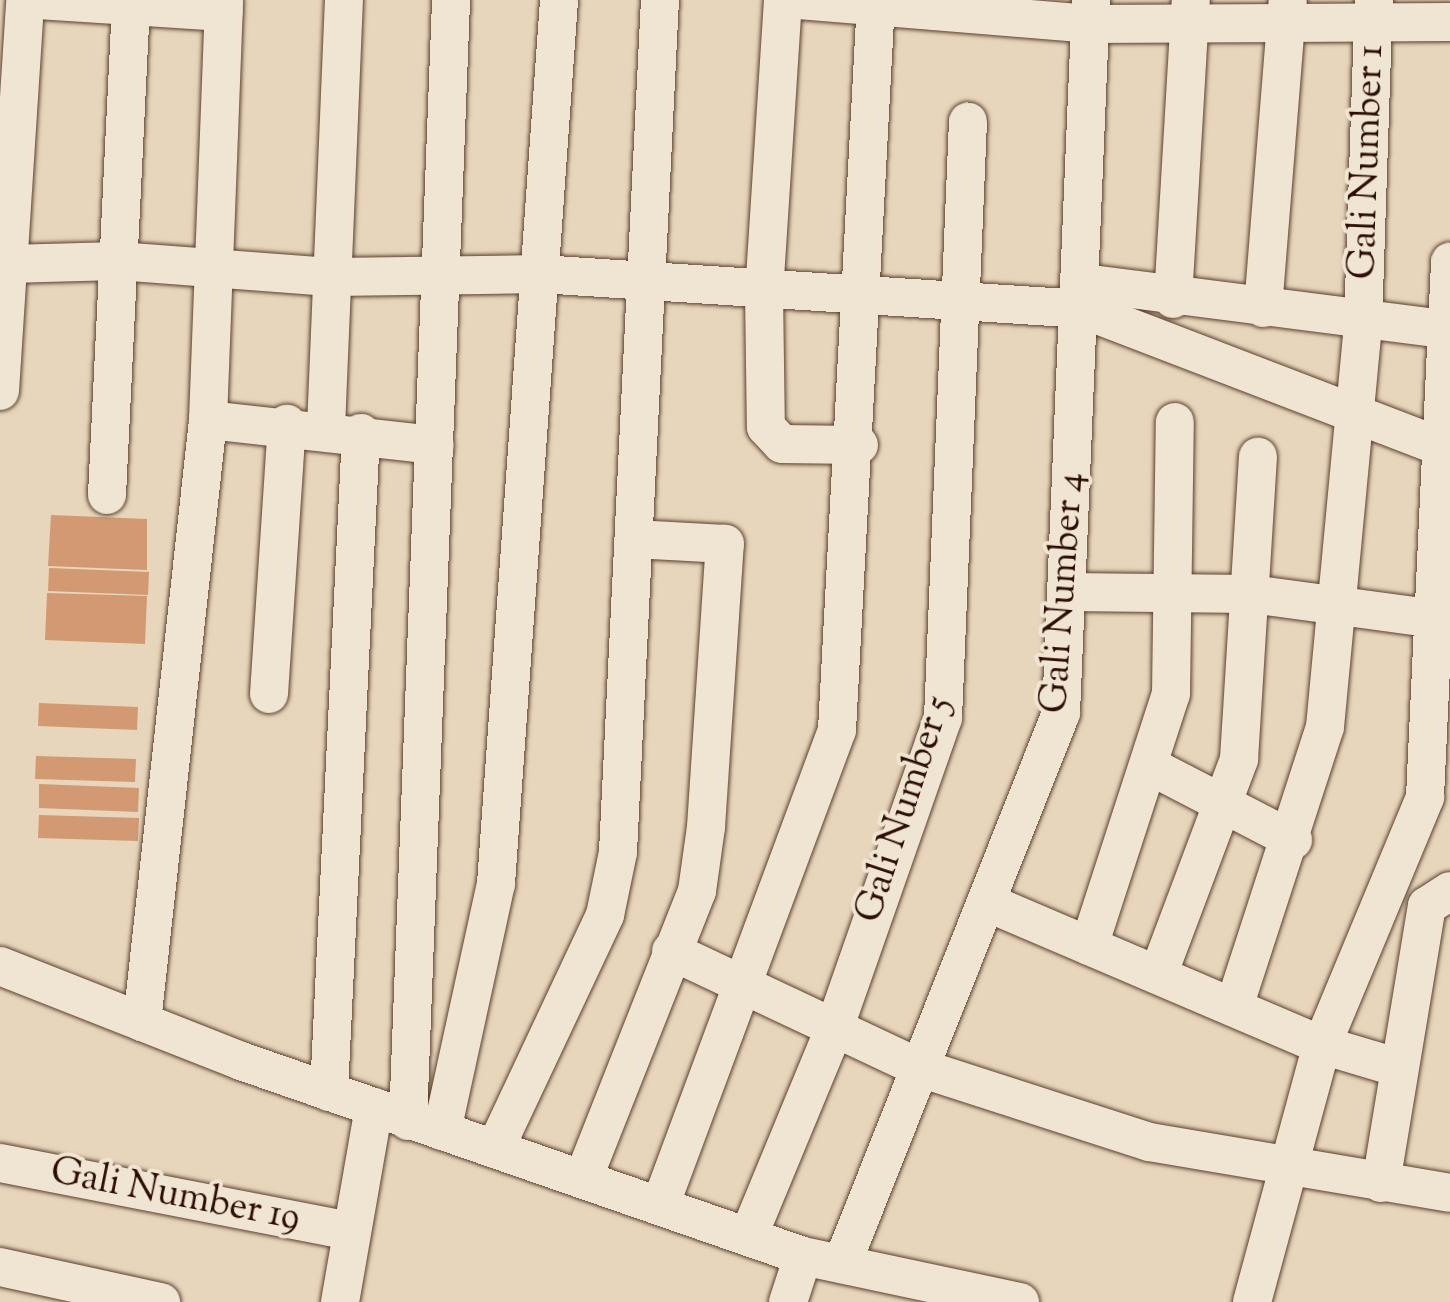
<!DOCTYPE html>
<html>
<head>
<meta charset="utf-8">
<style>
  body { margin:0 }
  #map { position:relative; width:1450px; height:1302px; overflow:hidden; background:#e8d6bc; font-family:"Sorts Mill Goudy",serif }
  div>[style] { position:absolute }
  .building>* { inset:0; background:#d29972 }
  .roads { filter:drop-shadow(0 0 2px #5b402f) drop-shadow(0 0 2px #5b402f) }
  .minor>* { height:38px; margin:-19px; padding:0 19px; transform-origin:19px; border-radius:19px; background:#f0e4d3 }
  span { translate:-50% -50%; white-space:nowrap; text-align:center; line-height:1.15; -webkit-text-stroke:8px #f0e4d3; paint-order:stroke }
  .street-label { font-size:38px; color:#2c0e00 }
</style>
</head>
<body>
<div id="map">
  <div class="building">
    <div style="clip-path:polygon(51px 515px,147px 519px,147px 570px,48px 566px)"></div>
    <div style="clip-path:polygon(49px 568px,149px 572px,148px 595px,48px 591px)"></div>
    <div style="clip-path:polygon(47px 593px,147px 596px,145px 644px,45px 640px)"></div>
    <div style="clip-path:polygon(39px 703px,138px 707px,137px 730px,38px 726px)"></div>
    <div style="clip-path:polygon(36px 756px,136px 759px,135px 782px,35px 779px)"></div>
    <div style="clip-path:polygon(39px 784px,139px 788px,138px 812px,39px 808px)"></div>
    <div style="clip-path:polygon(39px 815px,139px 818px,138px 841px,38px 838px)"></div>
  </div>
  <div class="roads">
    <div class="minor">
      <div style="left:38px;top:0;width:186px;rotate:3.7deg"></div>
      <div style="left:783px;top:0;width:293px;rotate:93.7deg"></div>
      <div style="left:764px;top:292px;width:135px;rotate:89.2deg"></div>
      <div style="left:766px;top:427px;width:23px;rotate:47deg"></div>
      <div style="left:782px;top:444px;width:77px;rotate:0.7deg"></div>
      <div style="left:799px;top:0;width:292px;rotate:4.7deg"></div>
      <div style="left:1090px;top:24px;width:360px;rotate:-0.3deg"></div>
      <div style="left:8px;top:264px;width:110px;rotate:-1.6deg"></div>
      <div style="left:118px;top:261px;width:216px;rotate:4.3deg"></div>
      <div style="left:333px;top:277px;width:207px;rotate:-0.8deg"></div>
      <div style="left:540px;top:274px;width:543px;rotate:3.69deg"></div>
      <div style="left:1082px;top:309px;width:394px;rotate:21deg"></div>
      <div style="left:1084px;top:283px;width:369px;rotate:7.3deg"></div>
      <div style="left:1173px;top:299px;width:300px;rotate:-86.6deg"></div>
      <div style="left:1263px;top:308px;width:309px;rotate:-85.4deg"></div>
      <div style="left:0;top:391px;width:392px;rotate:-86.3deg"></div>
      <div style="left:208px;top:420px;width:228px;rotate:6.3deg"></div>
      <div style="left:326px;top:428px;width:428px;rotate:-87.6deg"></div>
      <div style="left:107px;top:495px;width:496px;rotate:-87.2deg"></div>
      <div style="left:1067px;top:592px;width:184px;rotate:0.6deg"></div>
      <div style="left:1251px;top:594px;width:201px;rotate:7.7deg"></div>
      <div style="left:269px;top:694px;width:271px;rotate:-86.2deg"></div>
      <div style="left:1152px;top:767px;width:159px;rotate:27.4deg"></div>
      <div style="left:986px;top:902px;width:365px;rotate:23.1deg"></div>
      <div style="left:1322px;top:1045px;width:80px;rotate:16.6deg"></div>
      <div style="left:1089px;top:946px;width:265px;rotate:-72deg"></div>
      <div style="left:1171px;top:694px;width:272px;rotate:-89.2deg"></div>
      <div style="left:671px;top:951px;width:275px;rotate:25.2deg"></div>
      <div style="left:920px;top:1068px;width:241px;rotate:17.9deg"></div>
      <div style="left:1149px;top:1142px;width:305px;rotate:9.6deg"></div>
      <div style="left:0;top:966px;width:259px;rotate:21.5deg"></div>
      <div style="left:241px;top:1061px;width:595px;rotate:19.14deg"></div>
      <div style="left:803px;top:1256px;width:222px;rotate:12deg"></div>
      <div style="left:1158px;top:975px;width:231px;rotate:-69.4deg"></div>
      <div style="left:1239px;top:759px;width:303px;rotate:-86.4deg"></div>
      <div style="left:1234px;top:1007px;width:294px;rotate:-72deg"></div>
      <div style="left:1325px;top:727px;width:405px;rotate:-84.6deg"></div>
      <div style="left:1363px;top:324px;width:324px;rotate:-88.1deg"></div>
      <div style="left:142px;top:1022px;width:606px;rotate:-83.74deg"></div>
      <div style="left:208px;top:420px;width:420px;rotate:-87.8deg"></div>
      <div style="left:329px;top:1092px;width:660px;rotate:-87.22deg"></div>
      <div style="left:408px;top:1121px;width:1122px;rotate:-87.8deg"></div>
      <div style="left:442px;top:1131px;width:253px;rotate:-77.7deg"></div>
      <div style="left:496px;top:884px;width:886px;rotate:-85.92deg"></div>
      <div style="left:495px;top:1149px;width:259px;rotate:-64.8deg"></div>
      <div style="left:605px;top:915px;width:64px;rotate:-78.3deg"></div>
      <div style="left:618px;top:852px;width:853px;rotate:-87.18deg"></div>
      <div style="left:0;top:1163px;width:358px;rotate:11deg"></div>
      <div style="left:583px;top:1179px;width:310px;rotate:-68.4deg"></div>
      <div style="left:697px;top:891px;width:65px;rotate:-82deg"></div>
      <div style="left:706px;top:827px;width:284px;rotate:-86.2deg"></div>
      <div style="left:725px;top:544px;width:91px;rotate:-176.9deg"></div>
      <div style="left:1381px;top:1183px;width:281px;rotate:-80.6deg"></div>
      <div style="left:1427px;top:906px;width:27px;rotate:-33deg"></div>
      <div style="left:660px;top:1206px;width:508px;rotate:-69.6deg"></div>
      <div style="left:837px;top:730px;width:731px;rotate:-86.94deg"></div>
      <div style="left:748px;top:1237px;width:225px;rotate:-67.5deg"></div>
      <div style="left:834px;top:1029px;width:330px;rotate:-70.7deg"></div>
      <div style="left:943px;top:718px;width:597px;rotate:-87.6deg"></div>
      <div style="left:842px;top:1264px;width:593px;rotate:-68.32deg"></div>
      <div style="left:1061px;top:713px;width:714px;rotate:-87.59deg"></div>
      <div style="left:0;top:1267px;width:165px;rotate:12.3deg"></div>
      <div style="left:340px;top:1302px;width:198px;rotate:-80.1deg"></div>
      <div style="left:788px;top:1302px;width:48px;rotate:-71.9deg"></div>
      <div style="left:1252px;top:1302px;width:266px;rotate:-74.8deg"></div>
      <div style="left:1322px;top:1045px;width:269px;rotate:-67.4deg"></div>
      <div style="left:1425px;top:797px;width:536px;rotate:-87.32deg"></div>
    </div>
  </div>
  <div class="street-label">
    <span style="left:1369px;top:162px;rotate:-88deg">Gali Number 1</span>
    <span style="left:1065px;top:593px;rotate:-86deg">Gali Number 4</span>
    <span style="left:906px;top:810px;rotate:-72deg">Gali Number 5</span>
    <span style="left:175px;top:1197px;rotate:11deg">Gali Number 19</span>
  </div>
</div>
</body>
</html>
